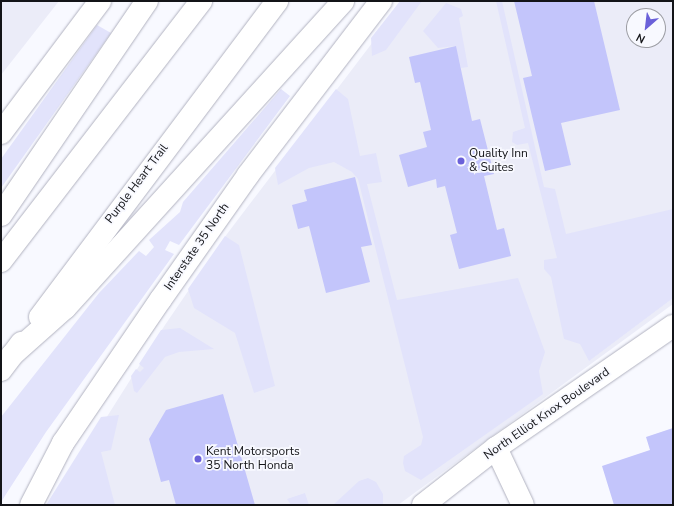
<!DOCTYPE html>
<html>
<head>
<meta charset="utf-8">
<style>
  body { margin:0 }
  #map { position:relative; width:674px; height:506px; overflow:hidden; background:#f8f9ff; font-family:"Nunito Sans",sans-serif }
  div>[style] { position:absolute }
  .built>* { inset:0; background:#ebecf8 }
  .green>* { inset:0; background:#e2e3fb }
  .building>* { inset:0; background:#c3c5fb }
  .roads { filter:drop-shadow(0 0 1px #b1b2c0) drop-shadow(0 0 1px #b1b2c0) }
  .tertiary>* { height:22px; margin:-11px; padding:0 11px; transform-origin:11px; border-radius:11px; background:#fff }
  .secondary>* { height:22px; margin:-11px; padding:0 11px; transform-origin:11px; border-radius:11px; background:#fff }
  .motorway>* { height:22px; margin:-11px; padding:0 11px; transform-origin:11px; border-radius:11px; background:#fff }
  .dots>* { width:11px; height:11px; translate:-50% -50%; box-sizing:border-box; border:2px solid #f8f9ff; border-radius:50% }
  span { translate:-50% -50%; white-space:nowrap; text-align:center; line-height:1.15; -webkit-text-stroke:3.5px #f8f9ff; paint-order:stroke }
  .poi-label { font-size:12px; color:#131418 }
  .left { translate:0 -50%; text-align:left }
  .street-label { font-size:12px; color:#131418 }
  .frame { position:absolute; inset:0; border:2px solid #131418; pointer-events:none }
  .north { position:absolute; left:626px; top:8px; width:40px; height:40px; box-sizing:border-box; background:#f8f9ff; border:1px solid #9c9da3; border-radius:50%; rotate:208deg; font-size:11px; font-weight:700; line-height:16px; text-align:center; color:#131418 }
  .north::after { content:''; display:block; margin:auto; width:14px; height:18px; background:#6a60d9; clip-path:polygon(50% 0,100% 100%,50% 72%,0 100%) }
</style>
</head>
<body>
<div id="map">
  <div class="built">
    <div style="clip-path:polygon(1px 1px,59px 1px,1px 75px)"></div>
    <div style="clip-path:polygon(evenodd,404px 1px,673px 1px,673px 304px,398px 505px,67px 505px,58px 494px,165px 325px,227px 234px,404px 1px,634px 16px,658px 16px,658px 40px,634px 40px,634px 16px)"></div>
  </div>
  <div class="green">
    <div style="clip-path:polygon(400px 1px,422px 1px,386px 50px,372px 56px,371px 38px)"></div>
    <div style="clip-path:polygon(496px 1px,502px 1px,544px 187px,555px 189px,566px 234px,673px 209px,673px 298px,589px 361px,580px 344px,564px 339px,551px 277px,544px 269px,544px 260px,557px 258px,528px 143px,517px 145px,512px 142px,513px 132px,525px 128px)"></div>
    <div style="clip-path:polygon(446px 3px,461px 9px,463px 16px,459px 18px,468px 67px,461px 68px,455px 46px,438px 48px,423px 31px)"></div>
    <div style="clip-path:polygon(97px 25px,111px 33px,1px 188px,1px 159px)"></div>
    <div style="clip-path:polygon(281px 89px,290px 96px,179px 245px,170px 241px,165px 250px,174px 254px,46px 432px,1px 502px,1px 417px,99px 293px,139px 251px,146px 256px,154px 247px,149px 240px,180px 212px,183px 202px)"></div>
    <div style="clip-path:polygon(336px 89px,348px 99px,360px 156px,376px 153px,382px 182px,367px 184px,397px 300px,518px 278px,545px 352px,539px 371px,543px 394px,421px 480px,405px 471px,403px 463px,404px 456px,421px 445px,423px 437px,358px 179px,352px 172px,334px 162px,309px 168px,278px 185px,275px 168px)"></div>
    <div style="clip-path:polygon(225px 236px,239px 245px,275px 386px,254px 393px,235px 333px,194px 308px,188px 289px)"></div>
    <div style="clip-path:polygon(180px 328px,214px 349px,179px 352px,165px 357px,137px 393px,134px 391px,131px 376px,136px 369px,140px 372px,144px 368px,139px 364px,161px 330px)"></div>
    <div style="clip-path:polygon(119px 415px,111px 450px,101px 452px,115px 505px,46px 505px,101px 417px)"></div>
    <div style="clip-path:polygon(368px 478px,376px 482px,383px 494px,383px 505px,333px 505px,359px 481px)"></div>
    <div style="clip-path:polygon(305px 493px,309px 505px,291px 505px,287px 499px)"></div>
  </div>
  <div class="building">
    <div style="clip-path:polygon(514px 1px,594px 1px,620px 110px,561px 123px,571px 165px,545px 171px,523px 78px,532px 76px)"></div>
    <div style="clip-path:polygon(456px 46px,472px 121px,480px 119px,494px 174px,484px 176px,497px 230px,504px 228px,511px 256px,459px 269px,450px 235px,457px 233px,445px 186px,437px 188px,436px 179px,408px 187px,399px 155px,427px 147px,423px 132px,431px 130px,420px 82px,415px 83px,409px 57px)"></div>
    <div style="clip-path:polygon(355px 177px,372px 245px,361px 247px,370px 282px,326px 293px,309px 226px,298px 229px,292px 205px,307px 201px,304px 190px)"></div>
    <div style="clip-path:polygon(223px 394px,255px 505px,176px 505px,169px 480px,161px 482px,149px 439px,166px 410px)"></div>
    <div style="clip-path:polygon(673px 428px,673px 505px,614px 505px,602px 466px,650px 450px,646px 437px)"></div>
  </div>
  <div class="roads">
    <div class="tertiary">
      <div style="left:496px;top:448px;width:63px;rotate:64.7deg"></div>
    </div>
    <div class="secondary">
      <div style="left:1px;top:133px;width:165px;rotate:-53.1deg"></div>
      <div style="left:31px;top:505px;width:70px;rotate:-62.7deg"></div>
      <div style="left:63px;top:443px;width:174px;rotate:-55.8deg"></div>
      <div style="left:161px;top:299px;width:151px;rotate:-54.9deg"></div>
      <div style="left:248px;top:175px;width:219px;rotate:-52.6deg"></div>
      <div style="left:423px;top:505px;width:93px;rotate:-38deg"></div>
      <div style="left:496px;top:448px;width:215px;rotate:-34.6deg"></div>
    </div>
    <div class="motorway">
      <div style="left:1px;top:215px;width:259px;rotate:-55.7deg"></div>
      <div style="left:1px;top:261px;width:328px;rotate:-52.4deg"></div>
      <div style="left:40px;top:317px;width:395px;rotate:-53.1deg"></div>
      <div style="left:12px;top:355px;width:71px;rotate:-41.6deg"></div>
      <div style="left:65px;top:308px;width:414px;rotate:-47.8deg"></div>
      <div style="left:1px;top:370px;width:34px;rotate:-53deg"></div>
    </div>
  </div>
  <div class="dots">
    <div style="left:461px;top:161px;background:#6a60d9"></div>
    <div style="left:198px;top:459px;background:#6a60d9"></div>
  </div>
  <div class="poi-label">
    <span class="left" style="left:469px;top:161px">Quality Inn<br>&amp; Suites</span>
    <span class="left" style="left:206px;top:459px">Kent Motorsports<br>35 North Honda</span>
  </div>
  <div class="street-label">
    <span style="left:137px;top:184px;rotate:-53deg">Purple Heart Trail</span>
    <span style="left:197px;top:247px;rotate:-55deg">Interstate 35 North</span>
    <span style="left:547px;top:414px;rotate:-35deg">North Elliot Knox Boulevard</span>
  </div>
  <div class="frame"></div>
  <div class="north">N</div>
</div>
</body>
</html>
